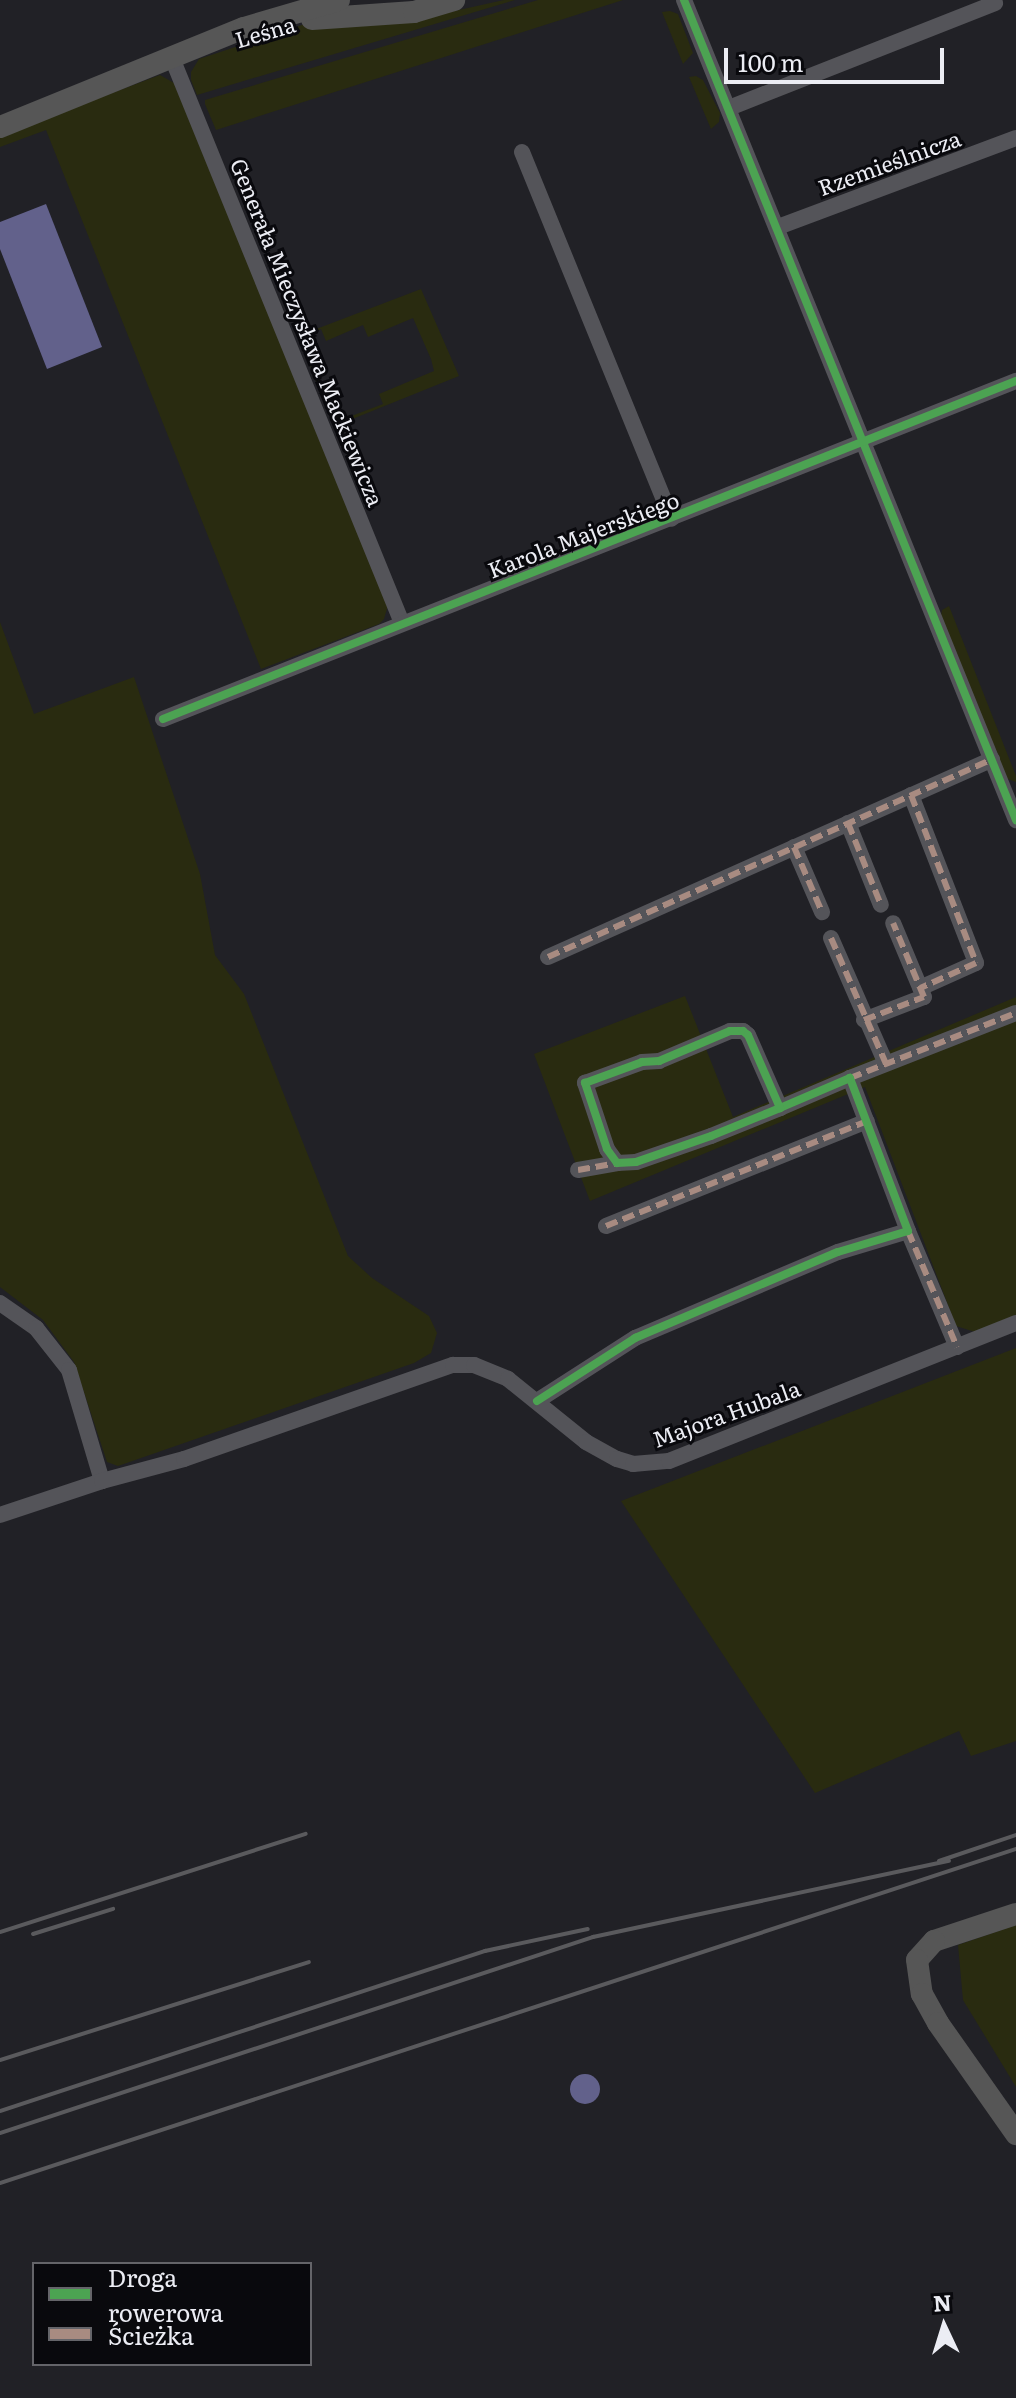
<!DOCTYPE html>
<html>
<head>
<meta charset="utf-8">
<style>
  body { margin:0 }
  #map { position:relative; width:1016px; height:2398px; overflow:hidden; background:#212126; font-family:Literata,serif }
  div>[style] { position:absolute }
  .green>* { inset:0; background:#292b10 }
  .water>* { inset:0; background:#62618b }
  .round { border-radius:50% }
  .street>* { height:16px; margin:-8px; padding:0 8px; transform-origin:8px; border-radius:8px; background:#545459 }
  .secondary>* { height:22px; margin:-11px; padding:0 11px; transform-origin:11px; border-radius:11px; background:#565656 }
  .rail>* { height:4px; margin:-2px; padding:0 2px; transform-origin:2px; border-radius:2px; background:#5a5a5d }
  .quiet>* { height:6px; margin-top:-3px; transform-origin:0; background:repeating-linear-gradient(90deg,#a88b81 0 12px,transparent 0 18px) }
  .cycleway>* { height:8px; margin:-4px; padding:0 4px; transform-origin:4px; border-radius:4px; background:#4ca352 }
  span { translate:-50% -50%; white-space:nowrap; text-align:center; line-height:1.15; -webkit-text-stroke:6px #09090d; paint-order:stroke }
  .street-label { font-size:22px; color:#ecedf4 }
  .legend { position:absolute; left:32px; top:2262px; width:280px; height:104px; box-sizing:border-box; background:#09090d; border:2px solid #646469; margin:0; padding:10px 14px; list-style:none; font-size:24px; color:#ecedf4 }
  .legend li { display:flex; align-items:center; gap:16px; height:40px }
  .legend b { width:40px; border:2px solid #646469 }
  .north { position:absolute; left:904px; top:2286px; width:80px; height:80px; -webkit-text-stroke:6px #09090d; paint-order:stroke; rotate:356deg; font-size:22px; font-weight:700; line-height:32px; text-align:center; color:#ecedf4 }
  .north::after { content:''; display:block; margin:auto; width:28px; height:36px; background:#ecedf4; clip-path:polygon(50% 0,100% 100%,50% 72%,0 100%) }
  .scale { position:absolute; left:724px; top:48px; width:220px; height:36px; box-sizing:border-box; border:4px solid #ecedf4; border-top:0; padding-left:10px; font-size:24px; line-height:28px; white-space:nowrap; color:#ecedf4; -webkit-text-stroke:6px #09090d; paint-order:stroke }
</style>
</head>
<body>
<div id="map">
  <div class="green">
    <div style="clip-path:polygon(504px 0,515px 0,197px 95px,191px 80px,191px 72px,199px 59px,305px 24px,414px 20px)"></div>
    <div style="clip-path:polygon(538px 0,623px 0,216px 130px,205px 104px,205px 100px)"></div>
    <div style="clip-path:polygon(670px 11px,678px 14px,693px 53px,683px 64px,662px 12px)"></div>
    <div style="clip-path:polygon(160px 75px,174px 83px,388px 605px,384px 619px,379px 624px,261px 669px,46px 130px,0 147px,0 135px)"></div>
    <div style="clip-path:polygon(696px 76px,703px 80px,720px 113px,719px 122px,711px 129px,689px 77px)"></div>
    <div style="clip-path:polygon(421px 289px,459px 376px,335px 426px,331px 417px,336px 411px,341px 420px,383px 404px,379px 394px,434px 371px,431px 359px,413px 318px,368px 337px,363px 325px,326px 341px,321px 329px,302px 337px,329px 402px,325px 404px,298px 336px)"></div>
    <div style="clip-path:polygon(949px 606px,1016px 776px,1016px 782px,1005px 778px,941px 616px,942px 610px)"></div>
    <div style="clip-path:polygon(0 622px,34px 714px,134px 677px,200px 874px,215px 955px,244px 994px,348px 1256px,372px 1278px,429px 1316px,437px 1333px,431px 1353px,414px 1363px,118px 1466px,107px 1462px,74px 1362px,43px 1320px,0 1287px)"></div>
    <div style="clip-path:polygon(685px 996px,733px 1117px,1016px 997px,1016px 1315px,975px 1332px,956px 1326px,865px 1087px,590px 1201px,534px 1054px)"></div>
    <div style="clip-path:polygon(1016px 1348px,1016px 1741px,971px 1756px,959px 1731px,815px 1793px,621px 1501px)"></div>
    <div style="clip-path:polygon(1016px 1925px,1016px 2087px,963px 2000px,958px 1945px)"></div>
  </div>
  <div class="water">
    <div style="clip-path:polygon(46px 204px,102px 347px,47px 369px,0 249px,0 222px)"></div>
    <div class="round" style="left:570px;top:2074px;width:30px;height:30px"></div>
  </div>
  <div class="street">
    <div style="left:684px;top:0;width:885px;rotate:67.96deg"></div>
    <div style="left:172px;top:58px;width:610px;rotate:67.85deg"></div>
    <div style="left:729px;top:108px;width:286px;rotate:-21.5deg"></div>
    <div style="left:522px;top:152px;width:396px;rotate:67.8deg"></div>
    <div style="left:778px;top:227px;width:254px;rotate:-20.5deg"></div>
    <div style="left:163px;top:719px;width:918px;rotate:-21.62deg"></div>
    <div style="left:911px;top:795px;width:180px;rotate:68.8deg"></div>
    <div style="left:976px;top:963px;width:61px;rotate:155.9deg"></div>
    <div style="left:848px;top:823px;width:88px;rotate:68.1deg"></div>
    <div style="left:794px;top:847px;width:71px;rotate:66.7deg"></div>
    <div style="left:831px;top:938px;width:137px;rotate:66.4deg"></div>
    <div style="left:548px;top:957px;width:486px;rotate:-24deg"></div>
    <div style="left:864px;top:1020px;width:64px;rotate:-21deg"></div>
    <div style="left:924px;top:997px;width:80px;rotate:-112.7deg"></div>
    <div style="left:850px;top:1078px;width:178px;rotate:-21.4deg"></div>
    <div style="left:578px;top:1170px;width:40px;rotate:-10deg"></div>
    <div style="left:606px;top:1226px;width:281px;rotate:-21.9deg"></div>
    <div style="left:908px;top:1231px;width:126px;rotate:67.1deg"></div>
    <div style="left:0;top:1303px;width:44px;rotate:34.8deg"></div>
    <div style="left:36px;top:1328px;width:53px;rotate:51.8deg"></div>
    <div style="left:69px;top:1370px;width:116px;rotate:73.4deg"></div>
    <div style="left:537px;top:1401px;width:117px;rotate:-32.7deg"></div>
    <div style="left:635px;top:1338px;width:220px;rotate:-23deg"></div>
    <div style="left:838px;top:1252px;width:73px;rotate:-16.7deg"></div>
    <div style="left:908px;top:1231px;width:164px;rotate:-110.8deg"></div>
    <div style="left:850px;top:1078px;width:76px;rotate:156.8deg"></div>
    <div style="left:780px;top:1108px;width:74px;rotate:157.9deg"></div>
    <div style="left:711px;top:1136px;width:79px;rotate:160.9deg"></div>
    <div style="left:636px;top:1162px;width:19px;rotate:177deg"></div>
    <div style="left:617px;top:1163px;width:17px;rotate:-126deg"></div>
    <div style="left:607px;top:1149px;width:70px;rotate:-108.4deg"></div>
    <div style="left:585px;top:1083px;width:61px;rotate:-20.2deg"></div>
    <div style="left:642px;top:1062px;width:17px;rotate:-3deg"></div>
    <div style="left:659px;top:1061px;width:77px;rotate:-22.9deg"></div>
    <div style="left:730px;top:1031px;width:13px"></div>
    <div style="left:743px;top:1031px;width:6px;rotate:39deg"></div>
    <div style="left:748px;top:1035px;width:80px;rotate:66.3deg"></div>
    <div style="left:0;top:1515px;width:108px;rotate:-18.4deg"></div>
    <div style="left:102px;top:1481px;width:85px;rotate:-15deg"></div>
    <div style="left:184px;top:1459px;width:285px;rotate:-19.3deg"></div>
    <div style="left:453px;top:1365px;width:21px"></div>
    <div style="left:474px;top:1365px;width:37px;rotate:22deg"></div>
    <div style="left:508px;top:1379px;width:100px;rotate:38.9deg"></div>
    <div style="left:586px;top:1442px;width:35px;rotate:29deg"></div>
    <div style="left:617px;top:1459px;width:17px;rotate:17deg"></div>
    <div style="left:633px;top:1464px;width:36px;rotate:-5deg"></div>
    <div style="left:669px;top:1461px;width:373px;rotate:-21.7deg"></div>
  </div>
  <div class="secondary">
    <div style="left:312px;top:19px;width:102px;rotate:-3.9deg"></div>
    <div style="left:414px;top:12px;width:42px;rotate:-16.7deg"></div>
    <div style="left:0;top:127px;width:263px;rotate:-22.1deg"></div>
    <div style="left:244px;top:28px;width:99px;rotate:-16.4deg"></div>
    <div style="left:1016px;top:1914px;width:86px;rotate:161.8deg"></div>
    <div style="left:934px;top:1941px;width:25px;rotate:132deg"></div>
    <div style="left:917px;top:1960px;width:34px;rotate:82deg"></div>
    <div style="left:922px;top:1994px;width:33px;rotate:61deg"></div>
    <div style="left:938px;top:2023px;width:136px;rotate:54.9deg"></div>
  </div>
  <div class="rail">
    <div style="left:939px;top:1861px;width:81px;rotate:-18.7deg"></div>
    <div style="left:0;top:1932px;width:321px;rotate:-17.8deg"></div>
    <div style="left:33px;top:1934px;width:84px;rotate:-17.4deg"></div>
    <div style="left:0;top:2060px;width:324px;rotate:-17.6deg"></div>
    <div style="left:0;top:2111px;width:511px;rotate:-18.26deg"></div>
    <div style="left:485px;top:1951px;width:105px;rotate:-12.1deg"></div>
    <div style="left:0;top:2133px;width:625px;rotate:-18.29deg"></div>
    <div style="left:593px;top:1937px;width:364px;rotate:-12.1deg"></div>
    <div style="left:0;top:2183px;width:1069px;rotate:-18.2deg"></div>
  </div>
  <div class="quiet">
    <div style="left:911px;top:795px;width:180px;rotate:68.8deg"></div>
    <div style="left:976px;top:963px;width:61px;rotate:155.9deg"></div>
    <div style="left:848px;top:823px;width:88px;rotate:68.1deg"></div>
    <div style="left:794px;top:847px;width:71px;rotate:66.7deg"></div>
    <div style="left:831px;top:938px;width:137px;rotate:66.4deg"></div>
    <div style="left:548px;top:957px;width:486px;rotate:-24deg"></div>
    <div style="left:864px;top:1020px;width:64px;rotate:-21deg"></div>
    <div style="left:924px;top:997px;width:80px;rotate:-112.7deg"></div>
    <div style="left:850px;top:1078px;width:178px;rotate:-21.4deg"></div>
    <div style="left:578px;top:1170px;width:40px;rotate:-10deg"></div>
    <div style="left:606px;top:1226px;width:281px;rotate:-21.9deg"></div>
    <div style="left:908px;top:1231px;width:126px;rotate:67.1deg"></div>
  </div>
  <div class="cycleway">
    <div style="left:684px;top:0;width:885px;rotate:67.96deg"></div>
    <div style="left:163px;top:719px;width:918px;rotate:-21.62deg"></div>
    <div style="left:537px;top:1401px;width:117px;rotate:-32.7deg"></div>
    <div style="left:635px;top:1338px;width:220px;rotate:-23deg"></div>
    <div style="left:838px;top:1252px;width:73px;rotate:-16.7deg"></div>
    <div style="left:908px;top:1231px;width:164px;rotate:-110.8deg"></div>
    <div style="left:850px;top:1078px;width:76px;rotate:156.8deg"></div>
    <div style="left:780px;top:1108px;width:74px;rotate:157.9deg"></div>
    <div style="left:711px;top:1136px;width:79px;rotate:160.9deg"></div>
    <div style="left:636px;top:1162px;width:19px;rotate:177deg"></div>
    <div style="left:617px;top:1163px;width:17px;rotate:-126deg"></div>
    <div style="left:607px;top:1149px;width:70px;rotate:-108.4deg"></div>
    <div style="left:585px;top:1083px;width:61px;rotate:-20.2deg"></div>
    <div style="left:642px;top:1062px;width:17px;rotate:-3deg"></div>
    <div style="left:659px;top:1061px;width:77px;rotate:-22.9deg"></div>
    <div style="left:730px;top:1031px;width:13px"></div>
    <div style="left:743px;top:1031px;width:6px;rotate:39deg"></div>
    <div style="left:748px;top:1035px;width:80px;rotate:66.3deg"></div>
  </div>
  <div class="street-label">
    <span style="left:265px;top:31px;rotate:-16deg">Leśna</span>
    <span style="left:889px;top:162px;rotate:-20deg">Rzemieślnicza</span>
    <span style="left:308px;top:332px;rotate:68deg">Generała Mieczysława Mackiewicza</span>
    <span style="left:583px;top:534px;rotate:-21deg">Karola Majerskiego</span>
    <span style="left:726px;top:1413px;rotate:-20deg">Majora Hubala</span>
  </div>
  <ul class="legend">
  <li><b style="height:10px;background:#4ca352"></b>Droga rowerowa</li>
  <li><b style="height:10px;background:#a88b81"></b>Ścieżka</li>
  </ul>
  <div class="north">N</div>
  <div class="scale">100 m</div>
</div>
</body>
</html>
